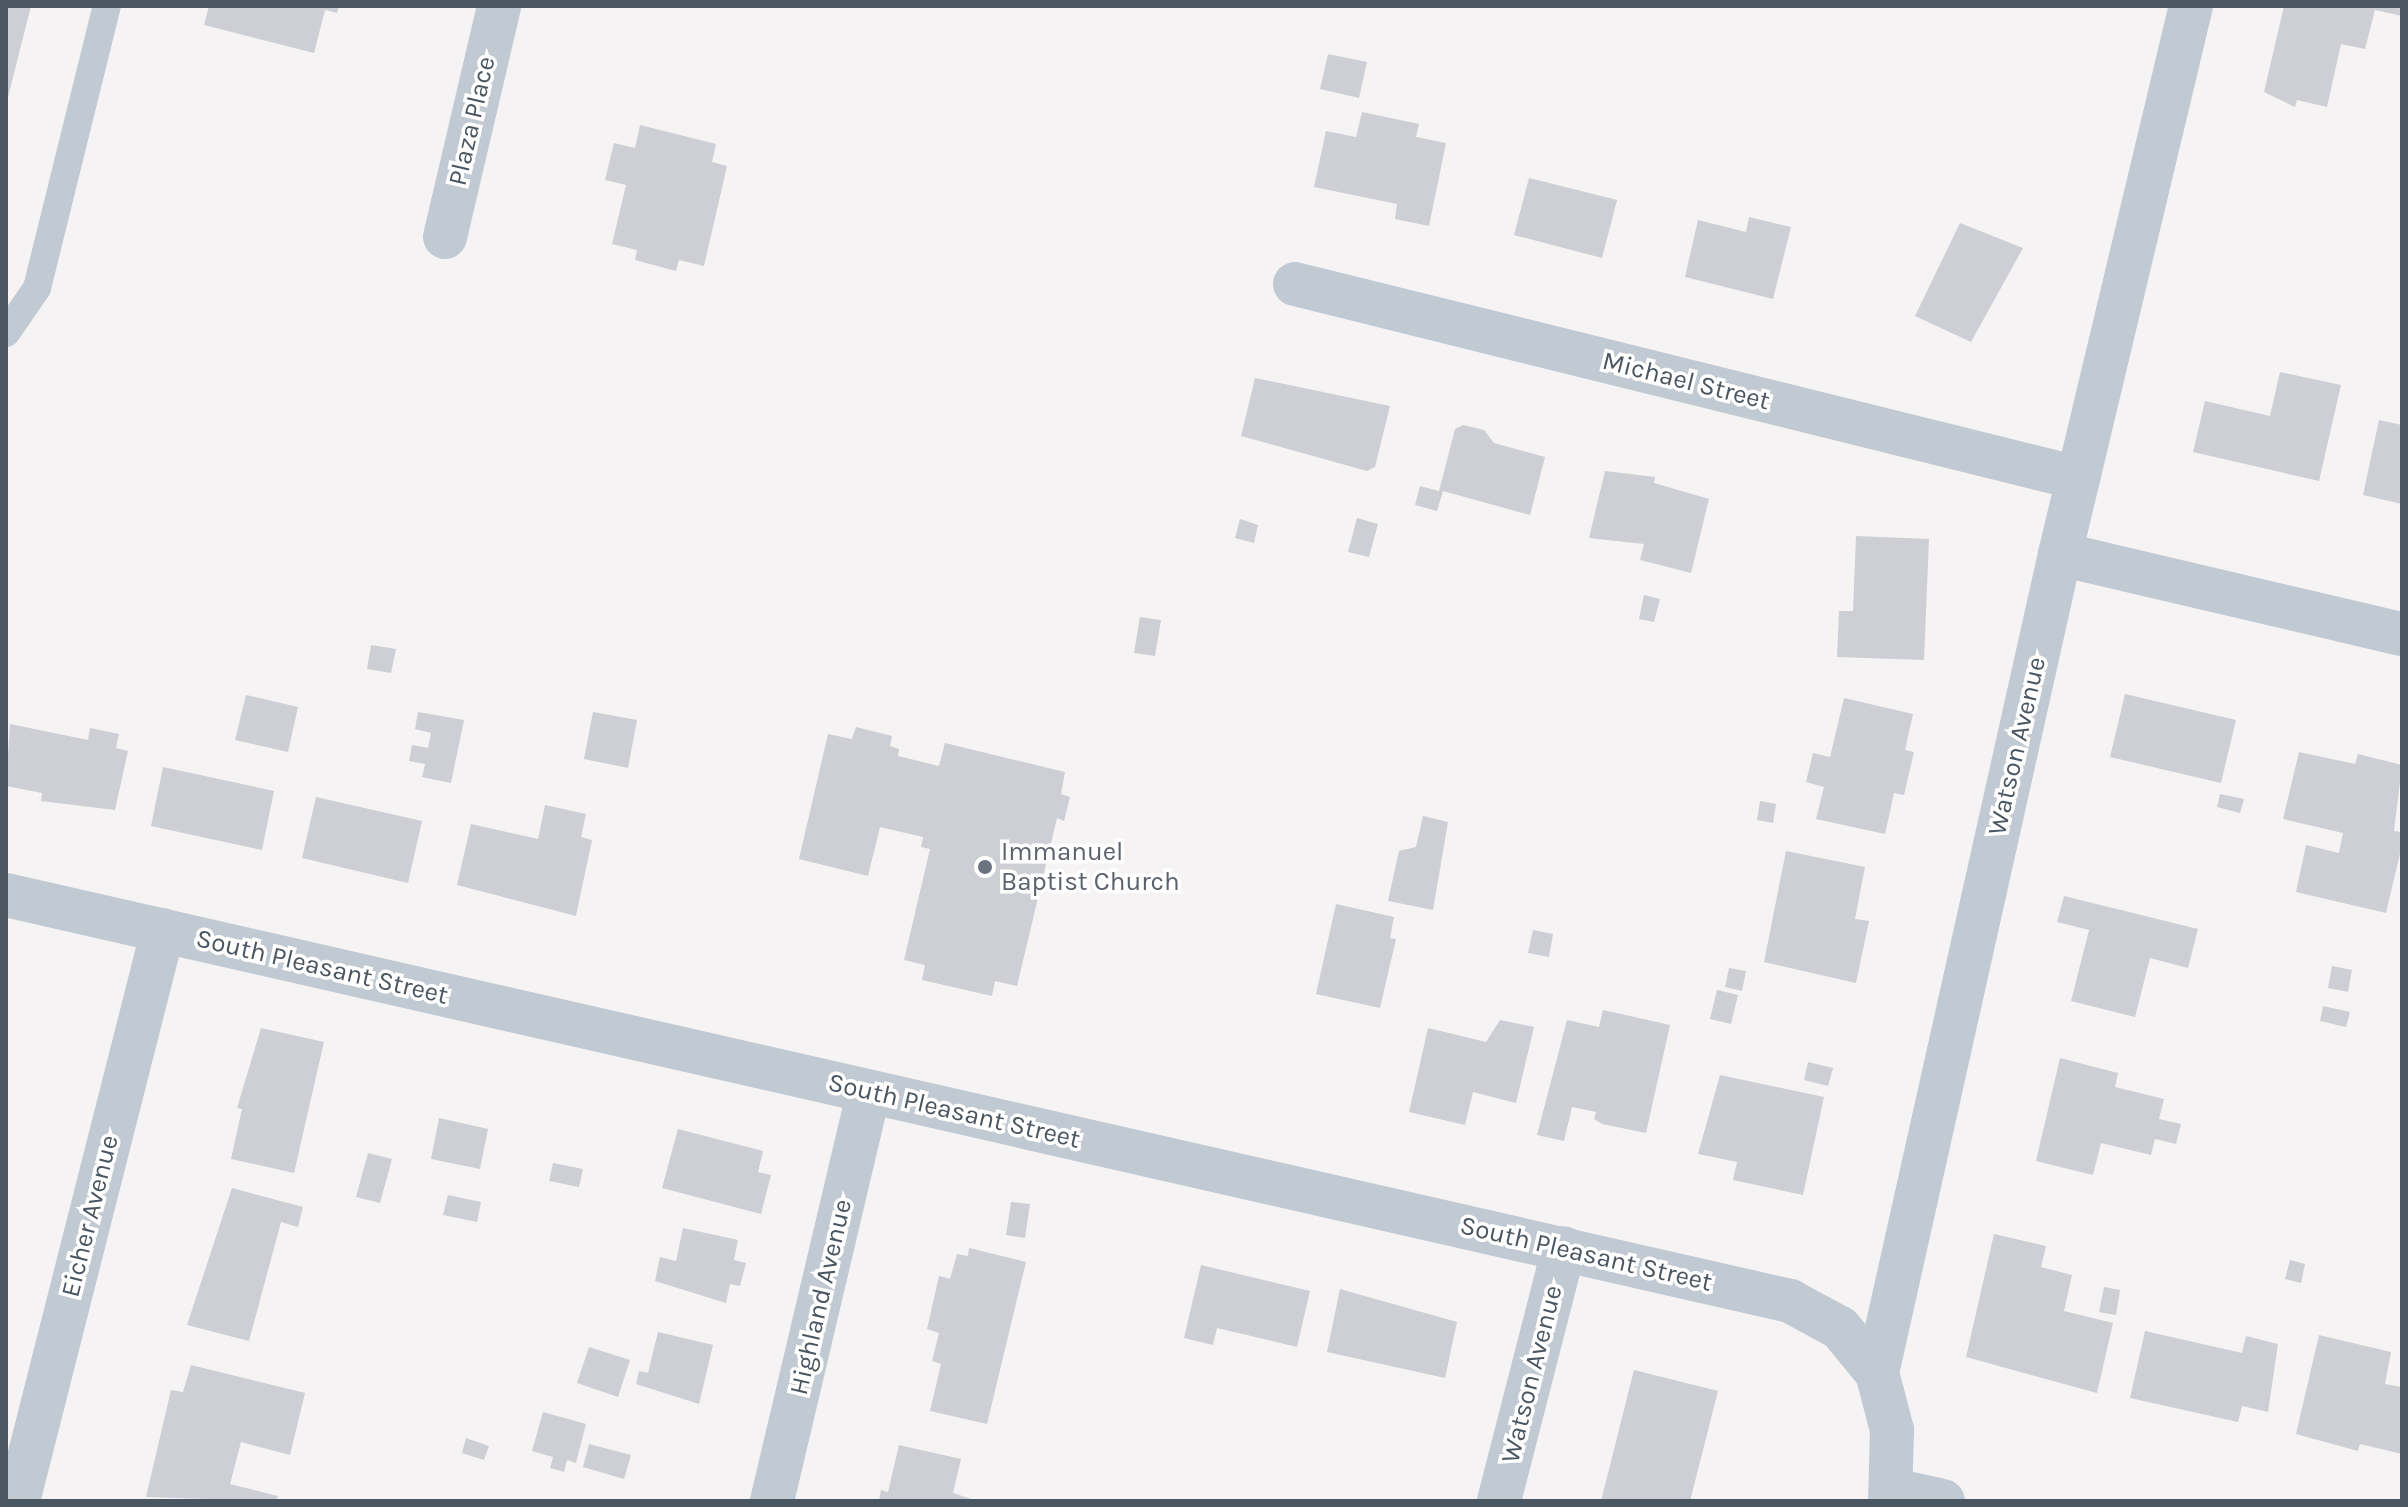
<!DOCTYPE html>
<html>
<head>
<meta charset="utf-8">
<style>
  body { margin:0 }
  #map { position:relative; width:2408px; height:1507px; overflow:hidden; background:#f5f3f3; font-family:Karla,sans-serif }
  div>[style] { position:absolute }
  .building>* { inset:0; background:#cdcfd5 }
  .lane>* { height:28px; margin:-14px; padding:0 14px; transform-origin:14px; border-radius:14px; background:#c1cad2 }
  .street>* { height:44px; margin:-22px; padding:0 22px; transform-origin:22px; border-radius:22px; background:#c1cad2 }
  .dots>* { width:22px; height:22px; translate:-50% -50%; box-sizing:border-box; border:4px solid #fff; border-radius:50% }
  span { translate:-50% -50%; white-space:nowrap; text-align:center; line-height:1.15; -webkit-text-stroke:7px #fff; paint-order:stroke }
  .street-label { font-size:26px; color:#4a5661 }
  .worship-label { font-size:26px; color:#5b616d }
  .left { translate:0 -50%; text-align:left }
  .frame { position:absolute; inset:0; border:8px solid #4a5661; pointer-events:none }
</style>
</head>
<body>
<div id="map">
  <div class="building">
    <div style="clip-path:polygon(6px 6px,31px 6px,7px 101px,6px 101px)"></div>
    <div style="clip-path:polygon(209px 6px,339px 6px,337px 13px,325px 10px,314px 53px,204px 25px)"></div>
    <div style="clip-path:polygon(2284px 6px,2402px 6px,2402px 16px,2375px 10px,2365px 49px,2341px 44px,2327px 107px,2297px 100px,2295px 107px,2264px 92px)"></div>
    <div style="clip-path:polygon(1328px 54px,1367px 62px,1359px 98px,1320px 89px)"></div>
    <div style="clip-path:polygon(1362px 112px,1419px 124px,1416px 137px,1446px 143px,1429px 226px,1395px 219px,1397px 204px,1314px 187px,1326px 131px,1356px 137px)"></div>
    <div style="clip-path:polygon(640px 125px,716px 144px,712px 162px,727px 166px,704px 266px,679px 260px,676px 271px,635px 260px,637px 250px,612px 244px,626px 185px,605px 180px,614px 143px,635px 148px)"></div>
    <div style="clip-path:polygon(1529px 178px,1617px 200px,1602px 258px,1514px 235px)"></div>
    <div style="clip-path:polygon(1749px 217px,1791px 227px,1773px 299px,1685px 277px,1698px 220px,1746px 232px)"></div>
    <div style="clip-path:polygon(1960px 223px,2023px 248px,1971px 342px,1915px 316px)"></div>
    <div style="clip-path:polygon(2280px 372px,2341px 385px,2319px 481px,2193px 452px,2205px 401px,2270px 416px)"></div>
    <div style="clip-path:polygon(1255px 378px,1390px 406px,1375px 467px,1367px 471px,1241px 436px)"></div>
    <div style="clip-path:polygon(2379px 420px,2402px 425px,2402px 504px,2363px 495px)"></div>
    <div style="clip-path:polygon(1463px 425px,1484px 430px,1494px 443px,1545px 457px,1530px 515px,1443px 491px,1437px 511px,1415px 505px,1420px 486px,1439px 491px,1455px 429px)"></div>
    <div style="clip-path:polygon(1605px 471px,1655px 477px,1654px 483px,1709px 499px,1691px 573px,1640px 560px,1644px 544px,1589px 538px)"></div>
    <div style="clip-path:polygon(1357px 518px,1378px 524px,1369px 557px,1348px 552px)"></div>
    <div style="clip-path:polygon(1240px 519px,1258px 525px,1254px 543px,1235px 538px)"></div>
    <div style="clip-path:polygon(1856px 536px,1929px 539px,1924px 660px,1837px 657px,1839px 611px,1853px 611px)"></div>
    <div style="clip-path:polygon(1644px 595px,1660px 599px,1654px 622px,1639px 619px)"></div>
    <div style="clip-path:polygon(1140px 617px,1161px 620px,1155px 656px,1134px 653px)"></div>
    <div style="clip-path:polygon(371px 645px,396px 649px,391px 673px,367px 669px)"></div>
    <div style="clip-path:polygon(2125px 694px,2236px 720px,2221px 783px,2110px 757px)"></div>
    <div style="clip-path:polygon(246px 695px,298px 707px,288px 752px,235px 740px)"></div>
    <div style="clip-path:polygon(1844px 698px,1913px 714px,1905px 750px,1914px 752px,1904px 795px,1894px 793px,1885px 834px,1816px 819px,1824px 787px,1806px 782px,1813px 753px,1830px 757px)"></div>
    <div style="clip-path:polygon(418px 712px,464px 720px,451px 783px,422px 777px,425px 764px,409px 761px,412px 745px,428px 748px,431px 733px,415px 729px)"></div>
    <div style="clip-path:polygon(593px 712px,637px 720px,628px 768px,584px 759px)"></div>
    <div style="clip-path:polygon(10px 724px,88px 740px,90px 728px,119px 734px,116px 748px,128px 751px,115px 810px,41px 801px,42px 793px,6px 786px)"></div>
    <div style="clip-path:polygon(856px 727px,892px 736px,890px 746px,899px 749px,898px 756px,939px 766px,945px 743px,1065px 772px,1061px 794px,1070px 797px,1064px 821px,1057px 818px,1017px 986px,995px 981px,992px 996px,922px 980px,925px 965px,904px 960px,930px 849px,921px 847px,923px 837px,880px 827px,868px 876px,799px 859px,828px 734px,852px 739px)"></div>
    <div style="clip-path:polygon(2299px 752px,2355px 764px,2358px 754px,2402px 765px,2394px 831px,2402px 832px,2402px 845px,2386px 913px,2296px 892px,2306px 845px,2339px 853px,2343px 833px,2283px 819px)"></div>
    <div style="clip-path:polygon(163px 767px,274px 791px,262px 850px,151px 826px)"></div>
    <div style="clip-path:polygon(2220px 794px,2244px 799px,2240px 813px,2217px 807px)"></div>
    <div style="clip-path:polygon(316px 797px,422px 821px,408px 883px,302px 858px)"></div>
    <div style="clip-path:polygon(1760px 801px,1776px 804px,1773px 823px,1757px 820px)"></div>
    <div style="clip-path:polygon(545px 805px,586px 814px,581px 837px,592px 840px,576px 916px,457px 885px,471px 824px,538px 839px)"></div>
    <div style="clip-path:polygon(1423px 816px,1448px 822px,1433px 910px,1388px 901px,1399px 851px,1416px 847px)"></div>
    <div style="clip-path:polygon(1786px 851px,1865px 867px,1855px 919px,1869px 921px,1856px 983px,1764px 962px)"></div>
    <div style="clip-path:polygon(2064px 896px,2198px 929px,2188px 968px,2150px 958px,2135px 1017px,2071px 1001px,2089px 930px,2057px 922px)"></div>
    <div style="clip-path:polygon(1336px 904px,1394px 917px,1390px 938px,1396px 939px,1380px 1008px,1316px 994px)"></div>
    <div style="clip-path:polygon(1533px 930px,1553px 934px,1549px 957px,1528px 953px)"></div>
    <div style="clip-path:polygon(2332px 966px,2352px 970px,2348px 992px,2328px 988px)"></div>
    <div style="clip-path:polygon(1729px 968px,1746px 971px,1742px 991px,1725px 987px)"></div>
    <div style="clip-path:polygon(1717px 990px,1738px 995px,1731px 1024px,1710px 1019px)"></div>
    <div style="clip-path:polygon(2323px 1006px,2350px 1012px,2346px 1027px,2320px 1021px)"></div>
    <div style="clip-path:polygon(1603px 1010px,1670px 1025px,1646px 1133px,1602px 1124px,1594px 1119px,1596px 1112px,1572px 1107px,1564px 1141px,1537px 1135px,1567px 1020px,1599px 1027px)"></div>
    <div style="clip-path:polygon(1500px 1020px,1534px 1027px,1516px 1103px,1473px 1092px,1465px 1125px,1409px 1112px,1428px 1028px,1486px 1042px)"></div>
    <div style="clip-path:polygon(261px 1028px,324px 1042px,294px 1173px,231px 1159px,242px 1109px,237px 1108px)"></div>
    <div style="clip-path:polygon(2060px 1058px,2118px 1073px,2115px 1087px,2164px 1099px,2159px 1119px,2181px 1124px,2176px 1144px,2155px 1139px,2151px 1155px,2101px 1143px,2093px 1175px,2036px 1161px)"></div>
    <div style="clip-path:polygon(1808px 1062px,1833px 1068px,1828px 1086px,1804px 1080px)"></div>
    <div style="clip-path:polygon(1720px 1075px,1824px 1097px,1803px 1195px,1733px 1180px,1737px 1162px,1698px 1154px)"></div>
    <div style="clip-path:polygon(439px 1118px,488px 1129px,480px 1169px,431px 1159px)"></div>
    <div style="clip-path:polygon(678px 1129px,763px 1151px,758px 1172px,771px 1175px,761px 1214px,662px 1188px)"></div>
    <div style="clip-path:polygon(368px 1153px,392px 1159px,380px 1203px,356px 1197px)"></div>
    <div style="clip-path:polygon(553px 1163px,583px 1169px,579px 1187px,549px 1181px)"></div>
    <div style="clip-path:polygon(232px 1188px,303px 1207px,298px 1227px,281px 1222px,249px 1341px,187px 1325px)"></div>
    <div style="clip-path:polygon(448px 1195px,481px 1202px,477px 1222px,443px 1215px)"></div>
    <div style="clip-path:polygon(1011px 1202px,1030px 1204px,1025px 1238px,1006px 1235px)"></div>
    <div style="clip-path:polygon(683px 1228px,738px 1240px,734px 1260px,746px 1263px,740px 1286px,730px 1284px,726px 1303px,655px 1281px,660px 1257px,676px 1261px)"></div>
    <div style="clip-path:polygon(1994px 1234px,2046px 1246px,2041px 1267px,2072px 1275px,2064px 1311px,2113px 1323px,2097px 1393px,1966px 1357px)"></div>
    <div style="clip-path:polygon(969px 1248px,1026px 1262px,987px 1424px,930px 1411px,941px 1364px,932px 1361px,939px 1333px,927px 1329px,939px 1276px,950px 1279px,957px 1254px,968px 1256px)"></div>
    <div style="clip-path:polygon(2290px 1260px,2305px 1264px,2301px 1283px,2285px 1279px)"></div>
    <div style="clip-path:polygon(1201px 1265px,1310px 1291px,1297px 1347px,1217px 1328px,1213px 1345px,1184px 1338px)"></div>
    <div style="clip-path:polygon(2104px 1287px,2120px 1290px,2116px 1315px,2099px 1312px)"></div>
    <div style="clip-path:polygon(1340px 1289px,1457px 1322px,1445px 1378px,1327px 1352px)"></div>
    <div style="clip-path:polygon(2145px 1331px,2242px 1353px,2246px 1336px,2278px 1344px,2268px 1412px,2242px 1406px,2238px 1422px,2130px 1398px)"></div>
    <div style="clip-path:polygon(658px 1332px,713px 1345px,699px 1404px,636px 1384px,639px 1371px,648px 1373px)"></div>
    <div style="clip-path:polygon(2319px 1335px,2391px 1352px,2385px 1384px,2402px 1387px,2402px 1454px,2360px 1444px,2358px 1451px,2296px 1434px)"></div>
    <div style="clip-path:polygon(589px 1347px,630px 1360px,618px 1397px,577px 1383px)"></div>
    <div style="clip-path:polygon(191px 1365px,305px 1393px,290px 1455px,241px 1442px,230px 1484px,278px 1496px,276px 1501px,146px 1497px,171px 1390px,183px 1392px)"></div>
    <div style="clip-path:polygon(1634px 1370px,1718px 1391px,1690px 1501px,1601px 1501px)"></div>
    <div style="clip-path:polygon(543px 1412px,586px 1424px,576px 1463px,567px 1460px,564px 1472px,550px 1468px,553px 1457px,532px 1451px)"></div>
    <div style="clip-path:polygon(466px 1438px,489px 1446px,484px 1460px,462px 1453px)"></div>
    <div style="clip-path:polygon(589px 1444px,631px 1455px,624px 1479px,583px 1467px)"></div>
    <div style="clip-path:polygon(899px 1445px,961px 1459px,953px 1493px,977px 1501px,879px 1501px,881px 1490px,888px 1492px)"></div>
  </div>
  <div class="lane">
    <div style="left:6px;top:333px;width:55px;rotate:-55.4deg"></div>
    <div style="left:37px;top:288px;width:291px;rotate:-76.1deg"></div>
  </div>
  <div class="street">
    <div style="left:445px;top:237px;width:237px;rotate:-76.8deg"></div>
    <div style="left:1295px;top:284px;width:807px;rotate:13.92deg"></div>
    <div style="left:2060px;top:554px;width:351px;rotate:13.2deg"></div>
    <div style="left:6px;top:895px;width:1830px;rotate:12.82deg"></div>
    <div style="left:1790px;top:1301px;width:57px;rotate:28.4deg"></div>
    <div style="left:1840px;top:1328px;width:58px;rotate:50.6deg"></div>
    <div style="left:1893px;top:1490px;width:51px;rotate:12.4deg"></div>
    <div style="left:18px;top:1501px;width:589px;rotate:-75.75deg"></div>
    <div style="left:772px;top:1501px;width:420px;rotate:-76.7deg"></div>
    <div style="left:1499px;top:1501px;width:261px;rotate:-75.6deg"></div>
    <div style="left:1890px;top:1501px;width:71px;rotate:-88.4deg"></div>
    <div style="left:1892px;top:1430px;width:59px;rotate:-104.7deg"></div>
    <div style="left:1877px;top:1373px;width:839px;rotate:-77.4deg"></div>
    <div style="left:2060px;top:554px;width:563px;rotate:-76.56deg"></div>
  </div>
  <div class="dots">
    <div style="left:985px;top:867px;background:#6b7280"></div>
  </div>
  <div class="street-label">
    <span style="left:472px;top:121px;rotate:-77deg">Plaza Place</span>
    <span style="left:1686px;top:381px;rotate:14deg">Michael Street</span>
    <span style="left:2017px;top:746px;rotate:-77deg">Watson Avenue</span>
    <span style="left:322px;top:967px;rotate:13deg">South Pleasant Street</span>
    <span style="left:954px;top:1111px;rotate:13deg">South Pleasant Street</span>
    <span style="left:90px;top:1216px;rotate:-76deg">Eicher Avenue</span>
    <span style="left:1586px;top:1254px;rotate:13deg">South Pleasant Street</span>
    <span style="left:821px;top:1297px;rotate:-77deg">Highland Avenue</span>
    <span style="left:1532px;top:1374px;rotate:-76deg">Watson Avenue</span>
  </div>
  <div class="worship-label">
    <span class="left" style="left:1001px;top:867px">Immanuel<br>Baptist Church</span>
  </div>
  <div class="frame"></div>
</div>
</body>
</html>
